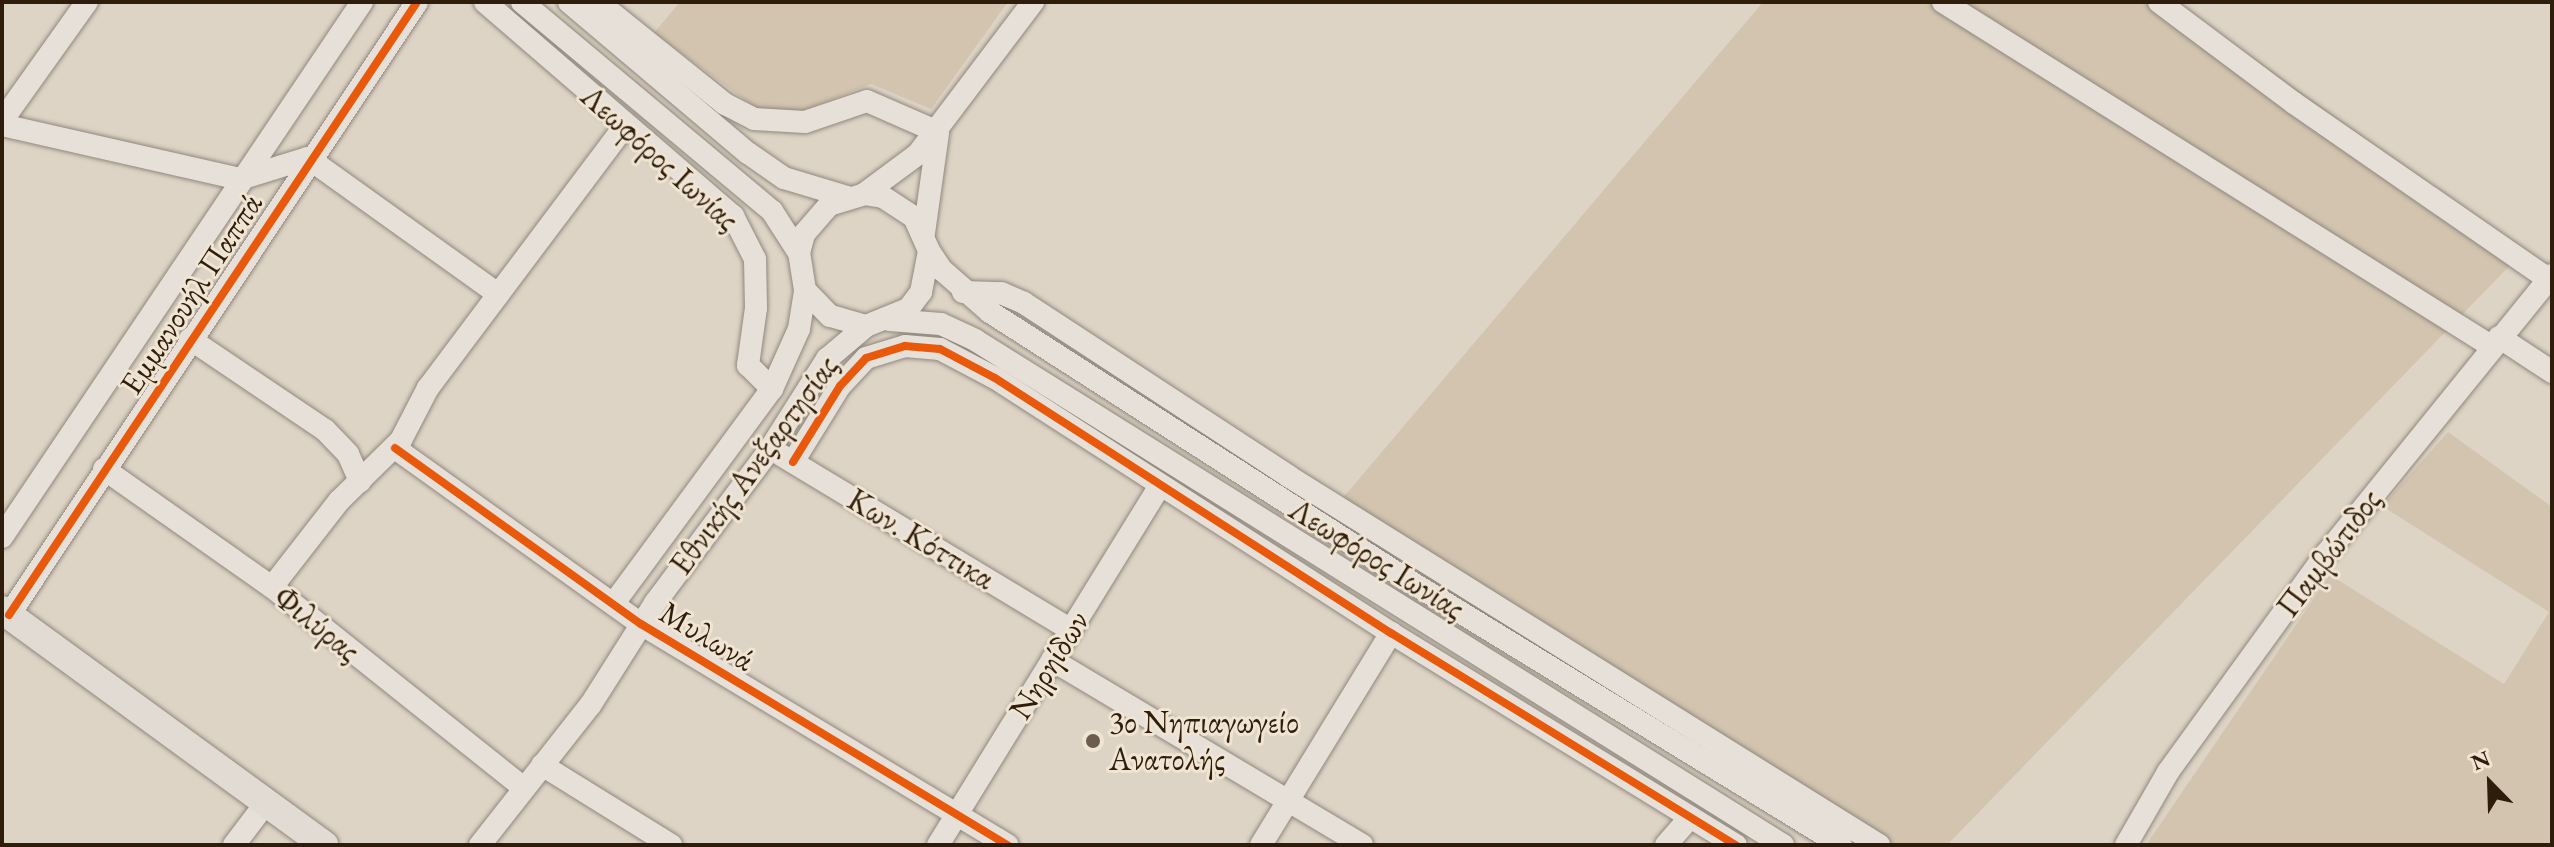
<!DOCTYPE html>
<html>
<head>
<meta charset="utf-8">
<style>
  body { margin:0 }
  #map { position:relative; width:2554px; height:847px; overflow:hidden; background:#ded4c6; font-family:"EB Garamond",serif }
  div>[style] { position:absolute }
  .green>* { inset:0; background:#d2c4af }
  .roads { filter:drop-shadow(0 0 2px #90887d) drop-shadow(0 0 2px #90887d) }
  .minor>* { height:22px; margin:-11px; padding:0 11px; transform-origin:11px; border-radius:11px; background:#e6e0d9 }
  .major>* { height:28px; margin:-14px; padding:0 14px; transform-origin:14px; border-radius:14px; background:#e1dbd3 }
  .cycleway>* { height:8px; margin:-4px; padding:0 4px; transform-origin:4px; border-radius:4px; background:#e8590c }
  .dots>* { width:22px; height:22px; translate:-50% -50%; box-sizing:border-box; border:4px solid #f0e4d3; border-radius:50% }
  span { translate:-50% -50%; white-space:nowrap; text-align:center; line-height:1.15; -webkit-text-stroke:6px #f0e4d3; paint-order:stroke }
  .street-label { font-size:32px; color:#2e1d0a }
  .poi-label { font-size:32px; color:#2e1d0a }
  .left { translate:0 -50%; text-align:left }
  .frame { position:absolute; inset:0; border:4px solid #2e1d0a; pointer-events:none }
  .north { position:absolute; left:2450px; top:743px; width:80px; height:80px; -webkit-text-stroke:6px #f0e4d3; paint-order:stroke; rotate:337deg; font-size:22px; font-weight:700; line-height:32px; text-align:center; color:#2e1d0a }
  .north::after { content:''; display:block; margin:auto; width:28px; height:36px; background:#2e1d0a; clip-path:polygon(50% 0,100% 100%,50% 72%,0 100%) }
</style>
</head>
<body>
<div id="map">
  <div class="green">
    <div style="clip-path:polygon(680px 2px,1008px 2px,931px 109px,871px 84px,794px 114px,756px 108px,654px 33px)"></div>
    <div style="clip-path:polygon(1763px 2px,2175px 2px,2524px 251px,1947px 845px,1894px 845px,1342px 499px)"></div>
    <div style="clip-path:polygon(2448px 432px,2552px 507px,2552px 845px,2146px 845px,2330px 575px,2504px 684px,2549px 612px,2382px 506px)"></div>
  </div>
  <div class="roads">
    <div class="minor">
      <div style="left:485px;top:2px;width:328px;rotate:40.8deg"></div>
      <div style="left:733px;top:216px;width:48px;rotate:62.9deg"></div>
      <div style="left:755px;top:259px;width:49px;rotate:88.8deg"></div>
      <div style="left:756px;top:308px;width:58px;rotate:98deg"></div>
      <div style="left:748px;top:365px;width:34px;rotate:45deg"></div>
      <div style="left:522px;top:2px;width:326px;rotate:39.9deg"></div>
      <div style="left:772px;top:211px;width:50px;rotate:57.3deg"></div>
      <div style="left:569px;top:2px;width:234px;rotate:40.2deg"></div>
      <div style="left:748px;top:153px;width:44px;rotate:34.8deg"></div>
      <div style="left:784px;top:178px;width:66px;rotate:16.8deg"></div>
      <div style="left:598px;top:2px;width:163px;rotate:38.8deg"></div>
      <div style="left:725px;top:104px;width:33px;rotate:27deg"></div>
      <div style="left:754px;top:119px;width:51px;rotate:3.4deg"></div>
      <div style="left:805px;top:122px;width:65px;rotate:-18.7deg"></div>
      <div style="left:867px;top:101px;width:77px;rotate:23.6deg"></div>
      <div style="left:1943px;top:2px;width:647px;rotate:32.12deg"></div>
      <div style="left:2159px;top:2px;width:169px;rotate:36.8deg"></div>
      <div style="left:2294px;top:103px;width:309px;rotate:34.7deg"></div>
      <div style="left:2px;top:121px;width:146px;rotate:-54.5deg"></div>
      <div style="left:2px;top:125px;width:244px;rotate:12.8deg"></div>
      <div style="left:240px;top:179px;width:71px;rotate:-17.2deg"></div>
      <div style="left:308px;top:158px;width:234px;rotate:35.6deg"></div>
      <div style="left:864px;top:194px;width:19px;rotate:9deg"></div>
      <div style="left:883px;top:197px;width:37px;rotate:33deg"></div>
      <div style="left:914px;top:217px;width:37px;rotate:66deg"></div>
      <div style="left:929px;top:251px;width:42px;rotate:101deg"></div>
      <div style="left:921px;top:292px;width:21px;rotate:127deg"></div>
      <div style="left:908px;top:309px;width:45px;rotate:158deg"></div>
      <div style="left:866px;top:326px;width:37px;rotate:-164deg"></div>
      <div style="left:830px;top:316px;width:36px;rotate:-134deg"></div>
      <div style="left:805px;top:290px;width:37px;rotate:-99deg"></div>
      <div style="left:799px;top:253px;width:20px;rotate:-75deg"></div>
      <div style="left:804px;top:234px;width:38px;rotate:-49deg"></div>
      <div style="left:829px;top:205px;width:37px;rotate:-17deg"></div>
      <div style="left:864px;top:194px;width:67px;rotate:-36.5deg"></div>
      <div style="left:918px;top:154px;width:191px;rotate:-52.9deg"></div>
      <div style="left:924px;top:233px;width:101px;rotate:-82deg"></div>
      <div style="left:929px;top:251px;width:23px;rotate:56deg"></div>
      <div style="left:942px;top:270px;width:64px;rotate:41.2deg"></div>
      <div style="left:990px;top:312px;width:500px;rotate:32.67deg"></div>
      <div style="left:1411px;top:582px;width:504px;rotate:31.45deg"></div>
      <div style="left:963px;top:292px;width:38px;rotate:2deg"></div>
      <div style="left:1001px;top:293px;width:25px;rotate:23deg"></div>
      <div style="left:1024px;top:303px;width:316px;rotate:33.2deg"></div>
      <div style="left:1288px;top:476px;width:697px;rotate:31.98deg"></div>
      <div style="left:890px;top:320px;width:51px;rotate:4.5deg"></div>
      <div style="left:941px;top:324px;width:38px;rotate:25deg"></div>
      <div style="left:975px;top:340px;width:953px;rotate:32.01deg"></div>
      <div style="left:2499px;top:337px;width:64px;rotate:33.4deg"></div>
      <div style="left:190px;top:339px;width:163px;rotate:34deg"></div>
      <div style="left:325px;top:430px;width:33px;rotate:46deg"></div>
      <div style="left:348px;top:454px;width:30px;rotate:66deg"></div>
      <div style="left:395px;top:448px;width:302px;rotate:35.6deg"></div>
      <div style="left:641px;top:624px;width:428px;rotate:31.1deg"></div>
      <div style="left:781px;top:455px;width:339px;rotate:31.1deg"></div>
      <div style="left:793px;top:462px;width:89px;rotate:-58.3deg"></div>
      <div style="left:840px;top:386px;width:38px;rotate:-47deg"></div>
      <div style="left:866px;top:358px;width:41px;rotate:-17.1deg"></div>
      <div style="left:905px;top:346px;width:35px;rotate:5deg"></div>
      <div style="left:940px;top:349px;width:62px;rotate:27.8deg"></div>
      <div style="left:995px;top:378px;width:471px;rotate:32.8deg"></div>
      <div style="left:1391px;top:633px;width:405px;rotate:31.6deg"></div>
      <div style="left:104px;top:469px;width:205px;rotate:35.1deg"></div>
      <div style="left:272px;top:587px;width:322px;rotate:38.6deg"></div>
      <div style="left:2px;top:537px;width:645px;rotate:-56.06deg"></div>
      <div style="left:272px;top:587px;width:109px;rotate:-52.1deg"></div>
      <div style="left:339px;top:501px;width:87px;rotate:-44.5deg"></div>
      <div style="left:401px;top:440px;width:59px;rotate:-62.6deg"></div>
      <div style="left:428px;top:388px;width:328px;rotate:-53.1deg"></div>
      <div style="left:614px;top:603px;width:266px;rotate:-53.6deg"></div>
      <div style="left:772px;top:389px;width:66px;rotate:-65.8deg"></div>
      <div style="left:799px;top:329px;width:39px;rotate:-81deg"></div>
      <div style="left:9px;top:615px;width:736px;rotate:-56.35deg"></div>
      <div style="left:1052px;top:660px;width:361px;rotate:30.8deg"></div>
      <div style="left:542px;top:765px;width:152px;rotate:31.8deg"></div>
      <div style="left:234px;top:845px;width:51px;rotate:-52.9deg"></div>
      <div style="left:480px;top:845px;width:179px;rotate:-51.8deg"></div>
      <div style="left:591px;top:704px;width:120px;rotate:-57.6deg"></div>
      <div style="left:655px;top:603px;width:192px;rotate:-53.2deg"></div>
      <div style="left:770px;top:449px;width:107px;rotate:-57.7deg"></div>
      <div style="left:827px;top:359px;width:51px;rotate:-40.2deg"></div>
      <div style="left:938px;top:845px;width:423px;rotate:-58.3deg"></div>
      <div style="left:1261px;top:845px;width:249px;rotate:-58.5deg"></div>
      <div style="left:1666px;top:845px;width:37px;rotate:-49deg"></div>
      <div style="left:2126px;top:845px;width:84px;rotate:-60.1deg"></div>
      <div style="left:2168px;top:772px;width:269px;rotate:-54.1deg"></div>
      <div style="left:2326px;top:554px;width:359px;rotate:-51deg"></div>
    </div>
    <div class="major">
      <div style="left:2px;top:610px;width:399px;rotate:36.1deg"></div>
    </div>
  </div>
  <div class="cycleway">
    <div style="left:395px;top:448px;width:302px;rotate:35.6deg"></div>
    <div style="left:641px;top:624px;width:428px;rotate:31.1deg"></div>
    <div style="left:793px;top:462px;width:89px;rotate:-58.3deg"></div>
    <div style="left:840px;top:386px;width:38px;rotate:-47deg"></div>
    <div style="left:866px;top:358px;width:41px;rotate:-17.1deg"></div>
    <div style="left:905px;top:346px;width:35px;rotate:5deg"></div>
    <div style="left:940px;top:349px;width:62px;rotate:27.8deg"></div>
    <div style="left:995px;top:378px;width:471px;rotate:32.8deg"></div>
    <div style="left:1391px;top:633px;width:405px;rotate:31.6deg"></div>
    <div style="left:9px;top:615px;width:736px;rotate:-56.35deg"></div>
  </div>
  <div class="dots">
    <div style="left:1093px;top:741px;background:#6c5d4c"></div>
  </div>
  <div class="street-label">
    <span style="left:660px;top:158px;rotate:42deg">Λεωφόρος Ιωνίας</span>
    <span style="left:191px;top:294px;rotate:-57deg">Εμμανουήλ Παππά</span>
    <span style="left:754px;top:465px;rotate:-54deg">Εθνικής Ανεξαρτησίας</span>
    <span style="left:921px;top:539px;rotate:31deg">Κων. Κόττικα</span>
    <span style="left:2329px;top:553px;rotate:-53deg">Παμβώτιδος</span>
    <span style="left:1377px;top:559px;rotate:32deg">Λεωφόρος Ιωνίας</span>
    <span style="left:317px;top:624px;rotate:39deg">Φιλύρας</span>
    <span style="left:707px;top:636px;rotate:31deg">Μυλωνά</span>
    <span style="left:1049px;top:665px;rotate:-58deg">Νηρηίδων</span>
  </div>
  <div class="poi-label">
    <span class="left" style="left:1109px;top:741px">3ο Νηπιαγωγείο<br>Ανατολής</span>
  </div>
  <div class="frame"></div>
  <div class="north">N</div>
</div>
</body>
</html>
